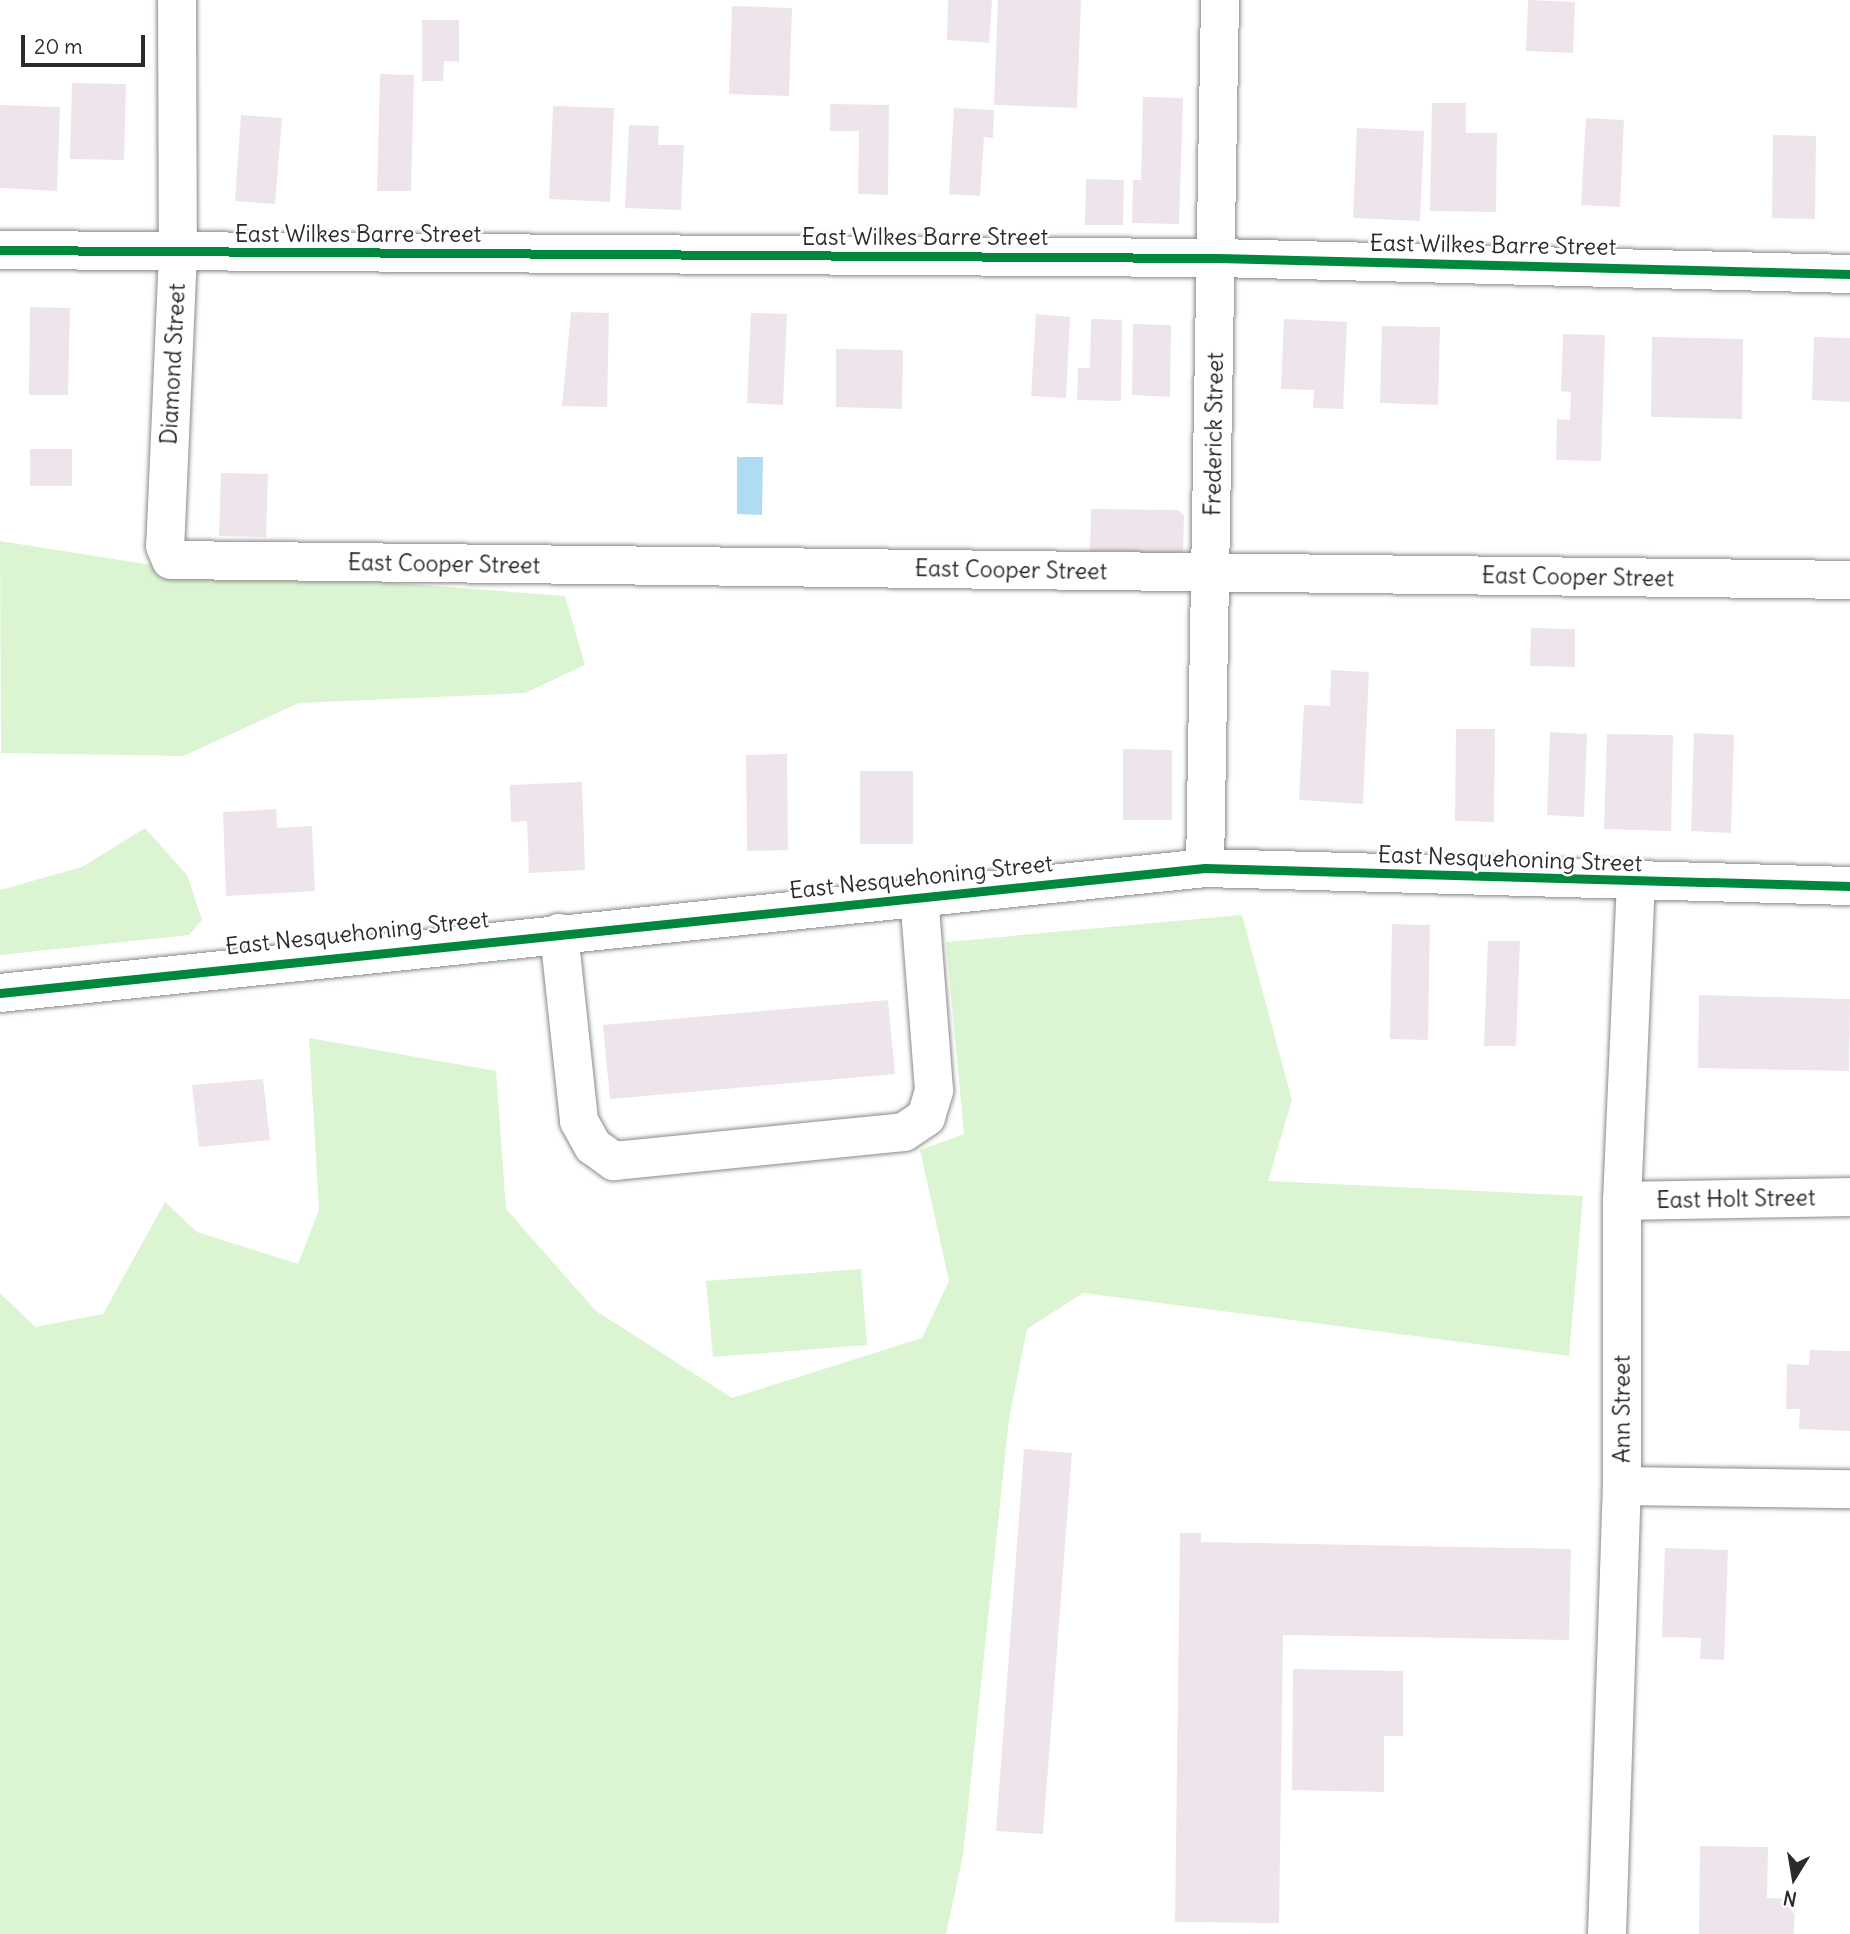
<!DOCTYPE html>
<html>
<head>
<meta charset="utf-8">
<style>
  body { margin:0 }
  #map { position:relative; width:1850px; height:1934px; overflow:hidden; background:#fff; font-family:Delius,sans-serif }
  div>[style] { position:absolute }
  .green>* { inset:0; background:#dbf5d2 }
  .water>* { inset:0; background:#afdbf3 }
  .building>* { inset:0; background:#eee5ec }
  .roads { filter:drop-shadow(0 0 2px #8a8a8a) drop-shadow(0 0 2px #8a8a8a) }
  .minor>* { height:38px; margin:-19px; padding:0 19px; transform-origin:19px; border-radius:19px; background:#fff }
  .cycleway>* { height:9px; margin:-4.5px; padding:0 4.5px; transform-origin:4.5px; border-radius:4.5px; background:#00873e }
  span { translate:-50% -50%; white-space:nowrap; text-align:center; line-height:1.15; -webkit-text-stroke:5px #fff; paint-order:stroke }
  .street-label { font-size:23px; color:#2b2b2b }
  .north { position:absolute; left:1759px; top:1843px; width:70px; height:70px; -webkit-text-stroke:5px #fff; paint-order:stroke; rotate:191deg; font-size:19px; font-weight:700; line-height:28px; text-align:center; color:#2b2b2b }
  .north::after { content:''; display:block; margin:auto; width:24px; height:32px; background:#2b2b2b; clip-path:polygon(50% 0,100% 100%,50% 72%,0 100%) }
  .scale { position:absolute; left:21px; top:35px; width:124px; height:32px; box-sizing:border-box; border:4px solid #2b2b2b; border-top:0; padding-left:9px; font-size:21px; line-height:24px; white-space:nowrap; color:#2b2b2b; -webkit-text-stroke:5px #fff; paint-order:stroke }
</style>
</head>
<body>
<div id="map">
  <div class="green">
    <div style="clip-path:polygon(0 541px,145px 564px,565px 596px,585px 665px,525px 693px,299px 703px,183px 756px,1px 753px)"></div>
    <div style="clip-path:polygon(145px 828px,187px 875px,202px 920px,189px 935px,0 955px,0 890px,82px 867px)"></div>
    <div style="clip-path:polygon(1242px 915px,1292px 1100px,1268px 1181px,1583px 1196px,1569px 1356px,1083px 1293px,1027px 1329px,1009px 1419px,963px 1855px,946px 1934px,0 1934px,0 1293px,35px 1327px,103px 1314px,165px 1202px,197px 1232px,298px 1264px,319px 1210px,309px 1038px,496px 1071px,506px 1209px,596px 1311px,732px 1398px,922px 1338px,949px 1281px,920px 1150px,964px 1134px,946px 942px)"></div>
    <div style="clip-path:polygon(861px 1269px,867px 1345px,713px 1357px,706px 1281px)"></div>
  </div>
  <div class="water">
    <div style="clip-path:polygon(737px 457px,763px 457px,762px 515px,737px 514px)"></div>
  </div>
  <div class="building">
    <div style="clip-path:polygon(948px 0,992px 0,989px 43px,947px 40px)"></div>
    <div style="clip-path:polygon(998px 0,1081px 0,1077px 108px,994px 105px)"></div>
    <div style="clip-path:polygon(1528px 0,1575px 2px,1573px 53px,1526px 51px)"></div>
    <div style="clip-path:polygon(732px 6px,792px 8px,789px 96px,729px 94px)"></div>
    <div style="clip-path:polygon(422px 20px,459px 20px,459px 62px,444px 61px,443px 81px,422px 81px)"></div>
    <div style="clip-path:polygon(380px 74px,414px 75px,411px 191px,377px 191px)"></div>
    <div style="clip-path:polygon(72px 83px,126px 84px,124px 160px,70px 159px)"></div>
    <div style="clip-path:polygon(1143px 97px,1183px 98px,1179px 224px,1132px 223px,1133px 180px,1141px 180px)"></div>
    <div style="clip-path:polygon(1432px 103px,1466px 103px,1466px 133px,1497px 133px,1496px 212px,1430px 211px)"></div>
    <div style="clip-path:polygon(830px 104px,889px 105px,888px 195px,858px 194px,859px 131px,830px 131px)"></div>
    <div style="clip-path:polygon(0 105px,60px 107px,57px 191px,0 188px)"></div>
    <div style="clip-path:polygon(553px 106px,614px 108px,610px 202px,549px 199px)"></div>
    <div style="clip-path:polygon(954px 108px,994px 110px,993px 138px,984px 137px,980px 196px,949px 194px)"></div>
    <div style="clip-path:polygon(241px 115px,282px 118px,275px 204px,235px 201px)"></div>
    <div style="clip-path:polygon(1586px 118px,1624px 120px,1620px 207px,1581px 205px)"></div>
    <div style="clip-path:polygon(629px 125px,659px 126px,658px 145px,684px 145px,681px 210px,625px 208px)"></div>
    <div style="clip-path:polygon(1357px 128px,1424px 131px,1420px 221px,1353px 218px)"></div>
    <div style="clip-path:polygon(1773px 135px,1816px 136px,1815px 219px,1772px 218px)"></div>
    <div style="clip-path:polygon(1086px 179px,1124px 180px,1123px 225px,1085px 225px)"></div>
    <div style="clip-path:polygon(30px 307px,70px 308px,68px 395px,29px 395px)"></div>
    <div style="clip-path:polygon(571px 312px,609px 313px,607px 407px,562px 406px)"></div>
    <div style="clip-path:polygon(751px 313px,787px 314px,783px 405px,747px 403px)"></div>
    <div style="clip-path:polygon(1036px 314px,1070px 317px,1066px 398px,1031px 396px)"></div>
    <div style="clip-path:polygon(1091px 319px,1122px 320px,1121px 401px,1077px 400px,1078px 368px,1090px 368px)"></div>
    <div style="clip-path:polygon(1284px 319px,1347px 322px,1343px 409px,1313px 408px,1314px 390px,1281px 389px)"></div>
    <div style="clip-path:polygon(1133px 324px,1171px 325px,1170px 397px,1132px 395px)"></div>
    <div style="clip-path:polygon(1382px 326px,1440px 327px,1438px 405px,1380px 403px)"></div>
    <div style="clip-path:polygon(1563px 334px,1605px 335px,1601px 461px,1556px 460px,1557px 419px,1570px 420px,1571px 392px,1561px 391px)"></div>
    <div style="clip-path:polygon(1652px 337px,1743px 339px,1742px 419px,1651px 417px)"></div>
    <div style="clip-path:polygon(1814px 337px,1850px 338px,1850px 402px,1812px 400px)"></div>
    <div style="clip-path:polygon(836px 349px,903px 350px,902px 409px,836px 407px)"></div>
    <div style="clip-path:polygon(30px 449px,72px 449px,72px 486px,30px 486px)"></div>
    <div style="clip-path:polygon(221px 473px,268px 474px,266px 537px,219px 536px)"></div>
    <div style="clip-path:polygon(1091px 509px,1178px 510px,1184px 515px,1183px 557px,1090px 555px)"></div>
    <div style="clip-path:polygon(1531px 628px,1575px 629px,1575px 667px,1530px 666px)"></div>
    <div style="clip-path:polygon(1331px 670px,1369px 672px,1363px 804px,1299px 800px,1304px 705px,1330px 706px)"></div>
    <div style="clip-path:polygon(1456px 729px,1495px 729px,1494px 822px,1455px 821px)"></div>
    <div style="clip-path:polygon(1550px 732px,1587px 734px,1584px 817px,1547px 815px)"></div>
    <div style="clip-path:polygon(1694px 733px,1734px 735px,1731px 833px,1691px 831px)"></div>
    <div style="clip-path:polygon(1607px 734px,1673px 735px,1671px 831px,1604px 829px)"></div>
    <div style="clip-path:polygon(1123px 749px,1172px 750px,1172px 820px,1123px 820px)"></div>
    <div style="clip-path:polygon(787px 754px,788px 850px,747px 851px,746px 755px)"></div>
    <div style="clip-path:polygon(860px 771px,913px 771px,913px 844px,860px 844px)"></div>
    <div style="clip-path:polygon(582px 782px,585px 870px,529px 873px,527px 821px,511px 822px,510px 785px)"></div>
    <div style="clip-path:polygon(276px 809px,277px 828px,312px 826px,315px 891px,226px 896px,223px 812px)"></div>
    <div style="clip-path:polygon(1392px 924px,1430px 925px,1428px 1040px,1390px 1039px)"></div>
    <div style="clip-path:polygon(1488px 941px,1520px 941px,1516px 1046px,1484px 1046px)"></div>
    <div style="clip-path:polygon(1699px 995px,1850px 999px,1849px 1071px,1698px 1068px)"></div>
    <div style="clip-path:polygon(888px 1000px,895px 1074px,610px 1099px,603px 1025px)"></div>
    <div style="clip-path:polygon(263px 1079px,270px 1140px,199px 1147px,192px 1085px)"></div>
    <div style="clip-path:polygon(1810px 1350px,1850px 1351px,1850px 1431px,1799px 1429px,1800px 1409px,1786px 1409px,1787px 1364px,1809px 1365px)"></div>
    <div style="clip-path:polygon(1024px 1449px,1072px 1453px,1043px 1834px,996px 1831px)"></div>
    <div style="clip-path:polygon(1180px 1533px,1201px 1533px,1201px 1542px,1571px 1549px,1569px 1640px,1283px 1635px,1279px 1923px,1175px 1922px)"></div>
    <div style="clip-path:polygon(1665px 1548px,1728px 1550px,1724px 1660px,1700px 1659px,1701px 1638px,1662px 1637px)"></div>
    <div style="clip-path:polygon(1293px 1669px,1403px 1671px,1403px 1736px,1384px 1736px,1384px 1792px,1292px 1790px)"></div>
    <div style="clip-path:polygon(1700px 1846px,1768px 1847px,1767px 1898px,1795px 1899px,1794px 1934px,1699px 1934px)"></div>
  </div>
  <div class="roads">
    <div class="minor">
      <div style="left:177px;top:0;width:253px;rotate:89.8deg"></div>
      <div style="left:178px;top:253px;width:293px;rotate:92.5deg"></div>
      <div style="left:165px;top:546px;width:15px;rotate:67deg"></div>
      <div style="left:171px;top:560px;width:1679px;rotate:0.68deg"></div>
      <div style="left:0;top:250px;width:1218px;rotate:0.38deg"></div>
      <div style="left:1218px;top:258px;width:632px;rotate:1.45deg"></div>
      <div style="left:1205px;top:868px;width:868px;rotate:-89.01deg"></div>
      <div style="left:559px;top:933px;width:189px;rotate:83.9deg"></div>
      <div style="left:579px;top:1121px;width:29px;rotate:61deg"></div>
      <div style="left:593px;top:1146px;width:26px;rotate:36deg"></div>
      <div style="left:614px;top:1161px;width:291px;rotate:-5.7deg"></div>
      <div style="left:904px;top:1132px;width:27px;rotate:-34deg"></div>
      <div style="left:926px;top:1117px;width:28px;rotate:-73deg"></div>
      <div style="left:934px;top:1090px;width:195px;rotate:-94.4deg"></div>
      <div style="left:0;top:993px;width:1211px;rotate:-5.92deg"></div>
      <div style="left:1205px;top:868px;width:645px;rotate:1.6deg"></div>
      <div style="left:1622px;top:1201px;width:228px;rotate:-1deg"></div>
      <div style="left:1622px;top:1486px;width:228px;rotate:0.8deg"></div>
      <div style="left:1607px;top:1934px;width:448px;rotate:-88.1deg"></div>
      <div style="left:1622px;top:1486px;width:285px;rotate:-90deg"></div>
      <div style="left:1622px;top:1201px;width:318px;rotate:-87.5deg"></div>
    </div>
  </div>
  <div class="cycleway">
    <div style="left:0;top:250px;width:1218px;rotate:0.38deg"></div>
    <div style="left:1218px;top:258px;width:632px;rotate:1.45deg"></div>
    <div style="left:0;top:993px;width:1211px;rotate:-5.92deg"></div>
    <div style="left:1205px;top:868px;width:645px;rotate:1.6deg"></div>
  </div>
  <div class="street-label">
    <span style="left:358px;top:234px">East Wilkes Barre Street</span>
    <span style="left:925px;top:237px">East Wilkes Barre Street</span>
    <span style="left:1493px;top:245px;rotate:1deg">East Wilkes Barre Street</span>
    <span style="left:173px;top:364px;rotate:-87deg">Diamond Street</span>
    <span style="left:1214px;top:434px;rotate:-89deg">Frederick Street</span>
    <span style="left:444px;top:564px;rotate:1deg">East Cooper Street</span>
    <span style="left:1011px;top:570px;rotate:1deg">East Cooper Street</span>
    <span style="left:1578px;top:577px;rotate:1deg">East Cooper Street</span>
    <span style="left:1510px;top:859px;rotate:2deg">East Nesquehoning Street</span>
    <span style="left:921px;top:877px;rotate:-6deg">East Nesquehoning Street</span>
    <span style="left:357px;top:933px;rotate:-6deg">East Nesquehoning Street</span>
    <span style="left:1736px;top:1199px;rotate:-1deg">East Holt Street</span>
    <span style="left:1622px;top:1409px;rotate:-90deg">Ann Street</span>
  </div>
  <div class="north">N</div>
  <div class="scale">20 m</div>
</div>
</body>
</html>
